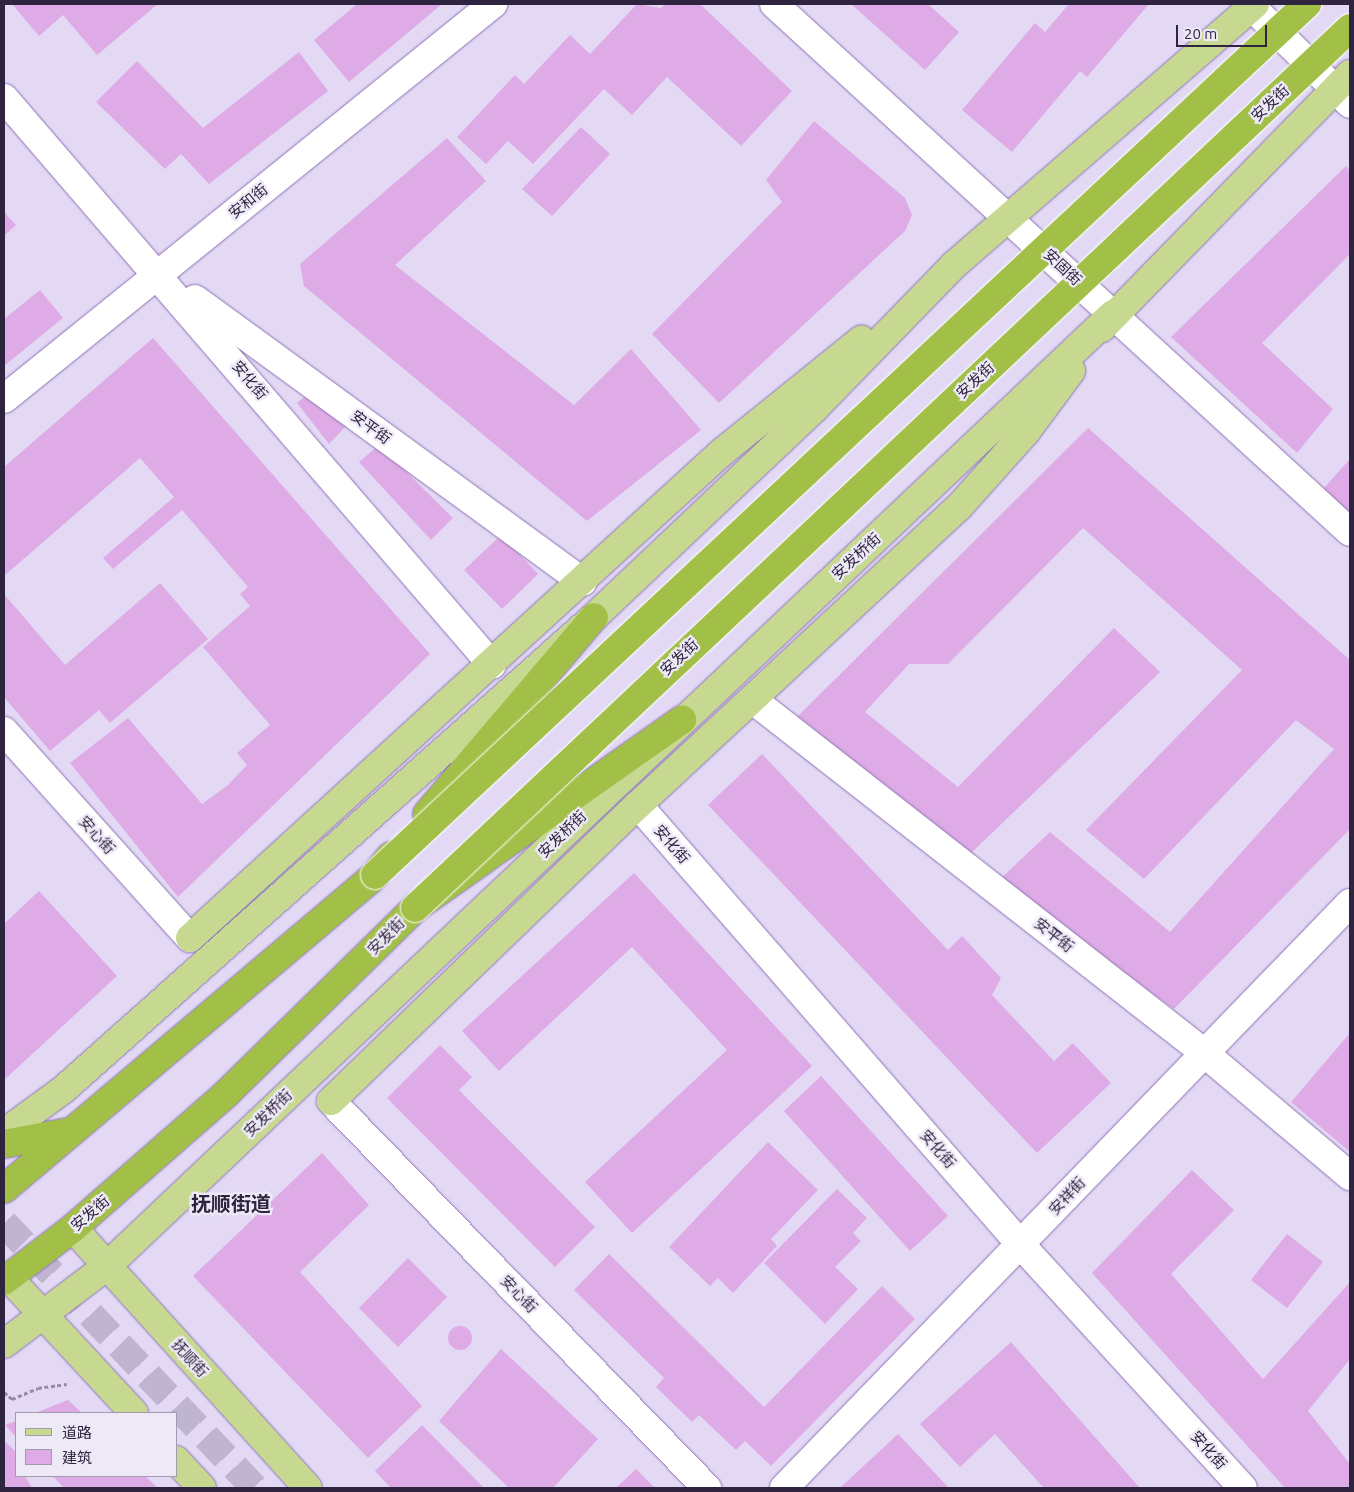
<!DOCTYPE html>
<html>
<head>
<meta charset="utf-8">
<style>
  body { margin:0 }
  #map { position:relative; width:1354px; height:1492px; overflow:hidden; background:#e3d9f5; font-family:Ubuntu,"Noto Sans SC",sans-serif }
  div>[style] { position:absolute }
  .building>* { inset:0; background:#deabe6 }
  .round { border-radius:50% }
  .major-tunnel>* { height:28px; margin-top:-14px; transform-origin:0; background:repeating-linear-gradient(90deg,#bfb5d1 0 28px,transparent 0 42px) }
  .path>* { height:3px; margin-top:-1.5px; transform-origin:0; background:repeating-linear-gradient(90deg,#968ca7 0 4px,transparent 0 6.5px) }
  .roads { filter:drop-shadow(0 0 1px #8e75b4) drop-shadow(0 0 1px #8e75b4) }
  .minor>* { height:28px; margin:-14px; padding:0 14px; transform-origin:14px; border-radius:14px; background:#fff }
  .major>* { height:28px; margin:-14px; padding:0 14px; transform-origin:14px; border-radius:14px; background:#c7d991 }
  .highway>* { height:28px; margin:-14px; padding:0 14px; transform-origin:14px; border-radius:14px; background:#a2c047 }
  .bridges { filter:drop-shadow(0 0 1px #fff) drop-shadow(0 0 1px #fff) }
  .highway-bridge>* { height:28px; margin:-14px; padding:0 14px; transform-origin:14px; border-radius:14px; background:#a2c047 }
  span { translate:-50% -50%; white-space:nowrap; text-align:center; line-height:1.15; -webkit-text-stroke:4.5px #eee9f7; paint-order:stroke }
  .street-label { font-size:15px; color:#2f243f }
  .district-label { font-size:20px; color:#2f243f; font-weight:700 }
  .frame { position:absolute; inset:0; border:5px solid #2f243f; pointer-events:none }
  .legend { position:absolute; left:15px; top:1412px; width:162px; height:65px; box-sizing:border-box; background:#eee9f7; border:1px solid #a29aad; margin:0; padding:6px 9px; list-style:none; font-size:15px; color:#2f243f }
  .legend li { display:flex; align-items:center; gap:10px; height:25px }
  .legend b { width:25px; border:1px solid #a29aad }
  .scale { position:absolute; left:1176px; top:25px; width:91px; height:22px; box-sizing:border-box; border:2px solid #2f243f; border-top:0; padding-left:6px; font-size:15px; line-height:18px; white-space:nowrap; color:#2f243f; -webkit-text-stroke:4px #eee9f7; paint-order:stroke }
</style>
</head>
<body>
<div id="map">
  <div class="building">
    <div style="clip-path:polygon(12px 4px,158px 4px,97px 55px,63px 15px,39px 36px)"></div>
    <div style="clip-path:polygon(357px 4px,442px 4px,349px 82px,314px 40px)"></div>
    <div style="clip-path:polygon(637px 4px,661px 8px,665px 4px,700px 4px,792px 91px,741px 146px,667px 77px,632px 115px,604px 89px,533px 164px,508px 141px,486px 164px,457px 137px,515px 75px,524px 84px,570px 35px,590px 54px)"></div>
    <div style="clip-path:polygon(851px 4px,928px 4px,959px 32px,925px 70px)"></div>
    <div style="clip-path:polygon(1069px 4px,1149px 4px,1087px 77px,1080px 71px,1012px 152px,962px 110px,1035px 23px,1045px 32px)"></div>
    <div style="clip-path:polygon(299px 52px,328px 91px,209px 184px,181px 154px,165px 169px,96px 102px,137px 61px,203px 128px)"></div>
    <div style="clip-path:polygon(814px 121px,905px 198px,912px 215px,905px 231px,719px 403px,652px 334px,782px 202px,766px 180px)"></div>
    <div style="clip-path:polygon(581px 127px,610px 154px,552px 216px,522px 189px)"></div>
    <div style="clip-path:polygon(447px 138px,486px 181px,395px 265px,574px 405px,631px 349px,701px 430px,587px 521px,304px 286px,300px 264px)"></div>
    <div style="clip-path:polygon(1346px 166px,1350px 171px,1350px 254px,1262px 343px,1333px 409px,1297px 453px,1171px 337px)"></div>
    <div style="clip-path:polygon(4px 212px,16px 225px,4px 236px)"></div>
    <div style="clip-path:polygon(40px 290px,63px 318px,4px 366px,4px 319px)"></div>
    <div style="clip-path:polygon(153px 338px,430px 654px,178px 897px,70px 763px,128px 718px,202px 804px,228px 785px,247px 765px,237px 753px,270px 725px,203px 647px,250px 606px,240px 594px,248px 587px,182px 510px,113px 569px,103px 558px,174px 497px,140px 458px,4px 576px,4px 467px)"></div>
    <div style="clip-path:polygon(311px 391px,349px 423px,329px 444px,297px 403px)"></div>
    <div style="clip-path:polygon(1088px 428px,1350px 660px,1350px 829px,1174px 1009px,996px 883px,1050px 832px,1170px 932px,1334px 749px,1296px 720px,1144px 879px,1086px 830px,1242px 670px,1083px 528px,948px 664px,909px 664px,865px 712px,958px 787px,1114px 628px,1160px 672px,968px 856px,789px 725px)"></div>
    <div style="clip-path:polygon(379px 445px,453px 518px,431px 540px,359px 462px)"></div>
    <div style="clip-path:polygon(1350px 459px,1350px 513px,1323px 489px)"></div>
    <div style="clip-path:polygon(501px 535px,538px 574px,502px 609px,464px 570px)"></div>
    <div style="clip-path:polygon(160px 583px,208px 639px,110px 723px,99px 710px,50px 751px,4px 697px,4px 594px,65px 665px)"></div>
    <div style="clip-path:polygon(762px 754px,948px 950px,962px 936px,1001px 978px,992px 995px,1054px 1061px,1073px 1043px,1111px 1083px,1037px 1153px,708px 805px)"></div>
    <div style="clip-path:polygon(634px 873px,812px 1066px,632px 1233px,585px 1182px,727px 1050px,632px 947px,499px 1071px,462px 1031px)"></div>
    <div style="clip-path:polygon(39px 891px,117px 976px,4px 1080px,4px 924px)"></div>
    <div style="clip-path:polygon(1350px 1033px,1350px 1152px,1291px 1102px)"></div>
    <div style="clip-path:polygon(440px 1045px,472px 1077px,459px 1090px,595px 1227px,555px 1267px,387px 1098px)"></div>
    <div style="clip-path:polygon(821px 1076px,948px 1216px,910px 1251px,784px 1111px)"></div>
    <div style="clip-path:polygon(768px 1142px,818px 1190px,771px 1239px,777px 1246px,733px 1293px,718px 1278px,710px 1286px,669px 1247px)"></div>
    <div style="clip-path:polygon(322px 1153px,369px 1205px,300px 1272px,422px 1406px,368px 1458px,193px 1276px)"></div>
    <div style="clip-path:polygon(1192px 1170px,1234px 1210px,1171px 1274px,1263px 1379px,1350px 1282px,1350px 1359px,1308px 1411px,1350px 1464px,1350px 1488px,1285px 1488px,1092px 1273px)"></div>
    <div style="clip-path:polygon(837px 1189px,867px 1218px,853px 1233px,861px 1241px,835px 1267px,858px 1289px,825px 1324px,764px 1263px)"></div>
    <div style="clip-path:polygon(1287px 1234px,1323px 1262px,1287px 1308px,1251px 1280px)"></div>
    <div style="clip-path:polygon(609px 1254px,764px 1407px,882px 1286px,915px 1319px,771px 1466px,745px 1441px,736px 1450px,699px 1415px,692px 1422px,656px 1387px,664px 1378px,574px 1290px)"></div>
    <div style="clip-path:polygon(408px 1258px,447px 1297px,398px 1347px,359px 1308px)"></div>
    <div class="round" style="left:448px;top:1326px;width:24px;height:24px"></div>
    <div style="clip-path:polygon(1011px 1342px,1140px 1488px,1044px 1488px,995px 1434px,960px 1467px,920px 1424px)"></div>
    <div style="clip-path:polygon(501px 1349px,598px 1439px,553px 1488px,509px 1488px,439px 1421px)"></div>
    <div style="clip-path:polygon(68px 1400px,82px 1413px,35px 1413px)"></div>
    <div style="clip-path:polygon(16px 1421px,16px 1437px,5px 1425px)"></div>
    <div style="clip-path:polygon(422px 1425px,484px 1488px,391px 1488px,375px 1471px)"></div>
    <div style="clip-path:polygon(898px 1434px,949px 1488px,840px 1488px)"></div>
    <div style="clip-path:polygon(4px 1441px,16px 1452px,16px 1476px,25px 1476px,32px 1488px,4px 1488px)"></div>
    <div style="clip-path:polygon(636px 1469px,655px 1488px,616px 1488px)"></div>
    <div style="clip-path:polygon(53px 1476px,145px 1476px,158px 1488px,64px 1488px)"></div>
  </div>
  <div class="major-tunnel">
    <div style="left:4px;top:1223px;width:365px;rotate:46.6deg"></div>
  </div>
  <div class="path">
    <div style="left:4px;top:1392px;width:11px;rotate:41deg"></div>
    <div style="left:12px;top:1399px;width:28px;rotate:-23deg"></div>
    <div style="left:38px;top:1388px;width:29px;rotate:-8deg"></div>
  </div>
  <div class="roads">
    <div class="minor">
      <div style="left:774px;top:4px;width:781px;rotate:42.51deg"></div>
      <div style="left:1249px;top:4px;width:142px;rotate:44.7deg"></div>
      <div style="left:4px;top:98px;width:748px;rotate:49.28deg"></div>
      <div style="left:195px;top:299px;width:480px;rotate:36.1deg"></div>
      <div style="left:4px;top:399px;width:629px;rotate:-38.93deg"></div>
      <div style="left:753px;top:700px;width:570px;rotate:38.02deg"></div>
      <div style="left:1202px;top:1051px;width:194px;rotate:40.2deg"></div>
      <div style="left:4px;top:731px;width:278px;rotate:48.1deg"></div>
      <div style="left:638px;top:805px;width:583px;rotate:48.96deg"></div>
      <div style="left:1021px;top:1245px;width:329px;rotate:47.6deg"></div>
      <div style="left:331px;top:1101px;width:540px;rotate:45.83deg"></div>
      <div style="left:784px;top:1488px;width:814px;rotate:-45.95deg"></div>
    </div>
    <div class="major">
      <div style="left:1102px;top:328px;width:355px;rotate:-45.7deg"></div>
      <div style="left:190px;top:938px;width:721px;rotate:-42.41deg"></div>
      <div style="left:722px;top:452px;width:179px;rotate:-38.9deg"></div>
      <div style="left:331px;top:1101px;width:426px;rotate:-44deg"></div>
      <div style="left:638px;top:805px;width:437px;rotate:-42.9deg"></div>
      <div style="left:958px;top:508px;width:102px;rotate:-48.2deg"></div>
      <div style="left:1026px;top:432px;width:76px;rotate:-53.6deg"></div>
      <div style="left:4px;top:1133px;width:74px;rotate:-36.3deg"></div>
      <div style="left:64px;top:1089px;width:710px;rotate:-41.69deg"></div>
      <div style="left:594px;top:617px;width:304px;rotate:-43.4deg"></div>
      <div style="left:815px;top:408px;width:199px;rotate:-45.8deg"></div>
      <div style="left:954px;top:265px;width:398px;rotate:-40.9deg"></div>
      <div style="left:73px;top:1228px;width:350px;rotate:47.9deg"></div>
      <div style="left:9px;top:1278px;width:184px;rotate:47.2deg"></div>
      <div style="left:4px;top:1344px;width:129px;rotate:-37.1deg"></div>
      <div style="left:107px;top:1266px;width:1385px;rotate:-43.42deg"></div>
      <div style="left:176px;top:1460px;width:38px;rotate:47deg"></div>
    </div>
    <div class="highway">
      <div style="left:427px;top:814px;width:258px;rotate:-49.7deg"></div>
      <div style="left:4px;top:1144px;width:65px;rotate:-10.6deg"></div>
      <div style="left:4px;top:1189px;width:486px;rotate:-40.2deg"></div>
      <div style="left:375px;top:875px;width:25px;rotate:-50deg"></div>
      <div style="left:4px;top:1281px;width:87px;rotate:-37.5deg"></div>
      <div style="left:73px;top:1228px;width:205px;rotate:-41.2deg"></div>
      <div style="left:227px;top:1093px;width:264px;rotate:-44.5deg"></div>
      <div style="left:415px;top:908px;width:327px;rotate:-35.2deg"></div>
    </div>
  </div>
  <div class="bridges">
    <div class="highway-bridge">
      <div style="left:375px;top:875px;width:1276px;rotate:-43.06deg"></div>
      <div style="left:415px;top:908px;width:1284px;rotate:-43.26deg"></div>
    </div>
  </div>
  <div class="street-label">
    <span style="left:1270px;top:103px;rotate:-43deg">安发街</span>
    <span style="left:248px;top:201px;rotate:-39deg">安和街</span>
    <span style="left:1063px;top:267px;rotate:43deg">安固街</span>
    <span style="left:250px;top:380px;rotate:50deg">安化街</span>
    <span style="left:975px;top:380px;rotate:-43deg">安发街</span>
    <span style="left:371px;top:427px;rotate:36deg">安平街</span>
    <span style="left:856px;top:556px;rotate:-43deg">安发桥街</span>
    <span style="left:679px;top:657px;rotate:-43deg">安发街</span>
    <span style="left:562px;top:834px;rotate:-44deg">安发桥街</span>
    <span style="left:97px;top:835px;rotate:48deg">安心街</span>
    <span style="left:672px;top:844px;rotate:49deg">安化街</span>
    <span style="left:1054px;top:935px;rotate:38deg">安平街</span>
    <span style="left:386px;top:936px;rotate:-45deg">安发街</span>
    <span style="left:268px;top:1113px;rotate:-44deg">安发桥街</span>
    <span style="left:938px;top:1149px;rotate:49deg">安化街</span>
    <span style="left:1067px;top:1196px;rotate:-47deg">安祥街</span>
    <span style="left:90px;top:1213px;rotate:-41deg">安发街</span>
    <span style="left:519px;top:1294px;rotate:46deg">安心街</span>
    <span style="left:190px;top:1358px;rotate:48deg">抚顺街</span>
    <span style="left:1209px;top:1450px;rotate:48deg">安化街</span>
  </div>
  <div class="district-label">
    <span style="left:231px;top:1203px">抚顺街道</span>
  </div>
  <div class="frame"></div>
  <ul class="legend">
  <li><b style="height:6px;background:#c7d991"></b>道路</li>
  <li><b style="height:14px;background:#deabe6"></b>建筑</li>
  </ul>
  <div class="scale">20 m</div>
</div>
</body>
</html>
